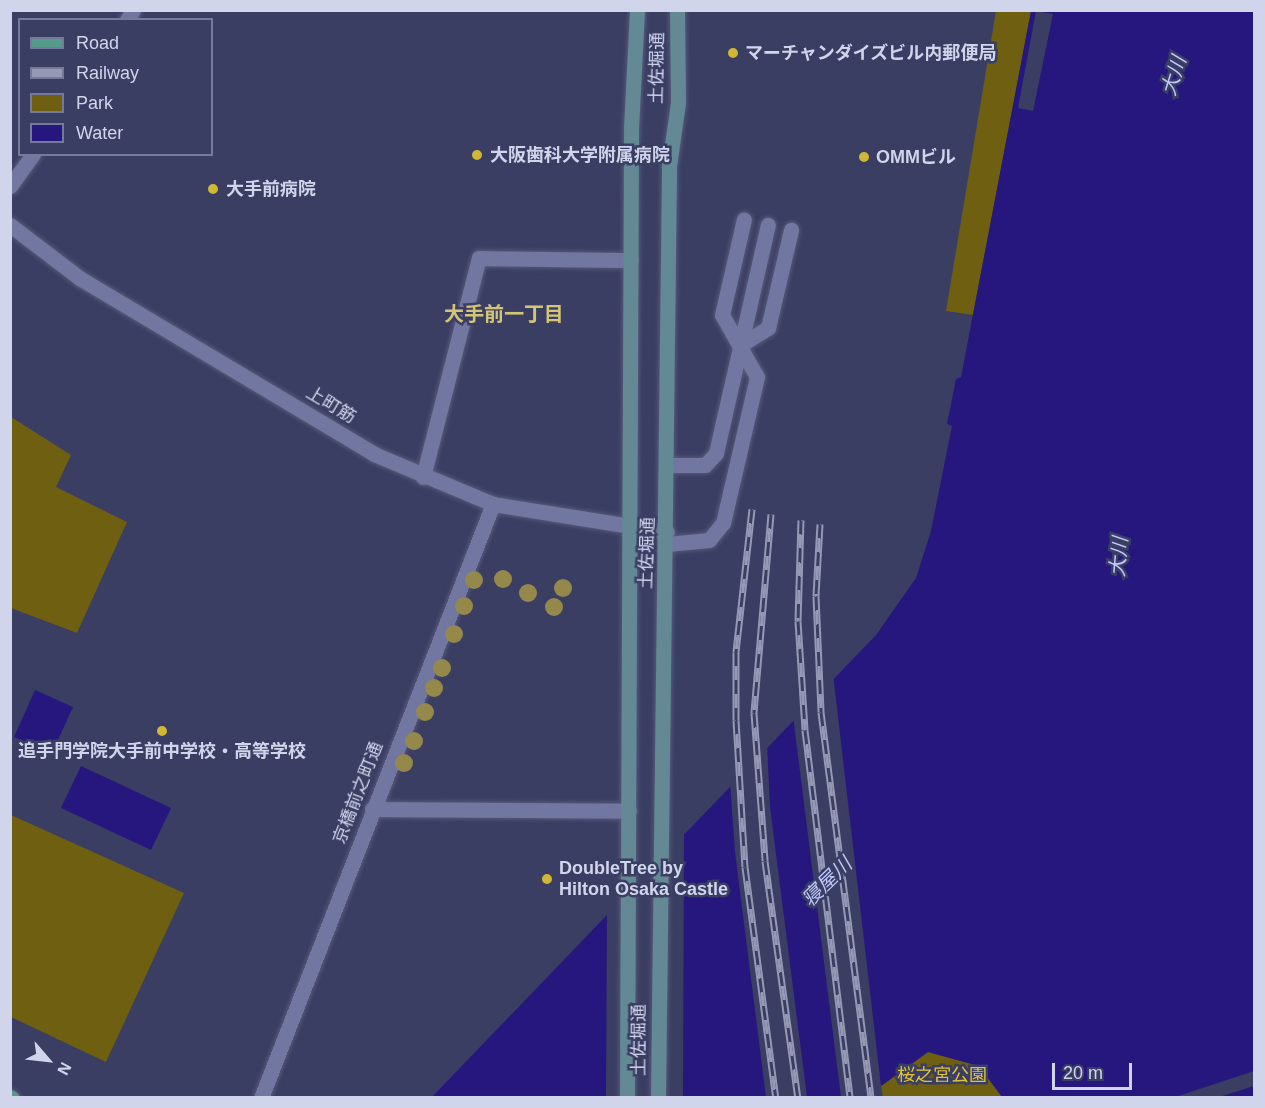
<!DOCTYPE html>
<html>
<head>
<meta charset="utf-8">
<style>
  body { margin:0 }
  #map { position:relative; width:1265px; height:1108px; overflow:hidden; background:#3a3e63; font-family:Arial,"Noto Sans JP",sans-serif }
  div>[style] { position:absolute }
  .green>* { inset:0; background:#6e5f11 }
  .water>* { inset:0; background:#26177f }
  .pier>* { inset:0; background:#3a3e63 }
  .roads { filter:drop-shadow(0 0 2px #565978) drop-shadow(0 0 2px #565978) }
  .service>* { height:15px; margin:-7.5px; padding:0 7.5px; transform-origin:7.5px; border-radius:7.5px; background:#7177a0 }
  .minor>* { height:15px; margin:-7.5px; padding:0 7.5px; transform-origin:7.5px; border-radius:7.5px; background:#7177a0 }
  .tertiary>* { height:15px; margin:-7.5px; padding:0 7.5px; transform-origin:7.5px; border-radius:7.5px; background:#7177a0 }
  .secondary>* { height:15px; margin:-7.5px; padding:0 7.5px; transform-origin:7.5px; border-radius:7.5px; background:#638995 }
  .primary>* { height:15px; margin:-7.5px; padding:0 7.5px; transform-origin:7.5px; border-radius:7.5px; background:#559b89 }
  .rail>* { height:7px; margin-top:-3.5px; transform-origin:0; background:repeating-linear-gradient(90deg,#3a3e63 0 14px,#9599b5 0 28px); box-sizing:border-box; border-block:2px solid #9599b5 }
  .trees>* { width:18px; height:18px; margin:-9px; border-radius:50%; background:#95884b }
  .dots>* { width:16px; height:16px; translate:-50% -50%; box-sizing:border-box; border:3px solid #3a3e63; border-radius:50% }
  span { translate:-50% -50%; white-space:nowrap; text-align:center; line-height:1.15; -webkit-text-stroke:5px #3a3e63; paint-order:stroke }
  .poi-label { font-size:18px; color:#d1d5ec; font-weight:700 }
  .left { translate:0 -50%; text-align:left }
  .street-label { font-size:18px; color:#d1d5ec }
  .park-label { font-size:18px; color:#dfc437 }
  .water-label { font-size:20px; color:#bec6fd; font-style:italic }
  .neighbourhood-label { font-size:20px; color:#d4c476; font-weight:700 }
  .frame { position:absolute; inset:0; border:12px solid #d1d5ec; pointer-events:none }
  .legend { position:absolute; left:18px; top:18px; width:195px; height:138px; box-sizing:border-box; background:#3a3e63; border:2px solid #767a9a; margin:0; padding:8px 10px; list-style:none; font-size:18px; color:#d1d5ec }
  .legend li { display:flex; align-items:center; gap:12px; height:30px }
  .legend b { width:30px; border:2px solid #767a9a }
  .north { position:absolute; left:18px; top:1030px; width:60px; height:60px; -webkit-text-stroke:4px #3a3e63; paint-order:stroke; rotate:118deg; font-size:16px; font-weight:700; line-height:24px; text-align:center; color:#d1d5ec }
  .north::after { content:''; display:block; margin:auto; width:21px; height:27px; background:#d1d5ec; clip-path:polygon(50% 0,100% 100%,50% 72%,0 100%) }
  .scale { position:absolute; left:1052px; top:1063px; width:80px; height:27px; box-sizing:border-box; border:3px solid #d1d5ec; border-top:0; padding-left:8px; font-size:18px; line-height:21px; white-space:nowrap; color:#d1d5ec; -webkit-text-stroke:4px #3a3e63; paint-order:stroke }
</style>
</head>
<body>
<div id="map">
  <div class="green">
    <div style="clip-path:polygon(996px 11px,1031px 11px,973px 315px,946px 311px)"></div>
    <div style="clip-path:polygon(11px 417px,71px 455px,56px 487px,127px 522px,77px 633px,11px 608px)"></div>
    <div style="clip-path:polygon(11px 815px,184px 893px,106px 1062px,11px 1017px)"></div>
    <div style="clip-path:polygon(928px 1052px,979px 1066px,1002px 1097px,883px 1097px,881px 1086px)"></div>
  </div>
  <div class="water">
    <div style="clip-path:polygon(1031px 11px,1254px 11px,1254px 1097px,1002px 1097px,979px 1066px,928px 1052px,881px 1086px,854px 1097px,431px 1098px,876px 635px,916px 578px,931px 531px,952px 426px,947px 424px,956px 379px,961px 377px)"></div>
    <div style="clip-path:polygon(35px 690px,73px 707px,52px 753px,14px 737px)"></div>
    <div style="clip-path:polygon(81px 766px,171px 808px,151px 850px,61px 808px)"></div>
  </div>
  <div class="pier">
    <div style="clip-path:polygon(1036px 11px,1053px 14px,1033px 111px,1018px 108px)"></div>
    <div style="clip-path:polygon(833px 674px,881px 1086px,854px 1098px,841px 1097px,793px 716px)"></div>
    <div style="clip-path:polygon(767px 743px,770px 807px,807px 1097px,766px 1097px,735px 852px,730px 782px)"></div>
    <div style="clip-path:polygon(684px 829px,683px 1097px,606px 1097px,607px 909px)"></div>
    <div style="clip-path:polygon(1254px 1071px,1254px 1086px,1219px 1097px,1175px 1097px)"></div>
  </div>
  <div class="roads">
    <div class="service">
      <div style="left:127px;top:20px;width:12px;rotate:-59deg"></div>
      <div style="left:10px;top:186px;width:39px;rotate:-54deg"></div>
      <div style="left:742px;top:344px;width:31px;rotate:-32deg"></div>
      <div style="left:768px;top:328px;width:101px;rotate:-76.8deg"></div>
      <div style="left:668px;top:465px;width:37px"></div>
      <div style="left:705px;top:465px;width:16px;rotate:-47deg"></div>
      <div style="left:716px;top:453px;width:234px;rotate:-77.2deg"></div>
      <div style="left:667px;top:544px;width:42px;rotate:-5.4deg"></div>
      <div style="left:709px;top:540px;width:22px;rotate:-51deg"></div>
      <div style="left:723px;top:523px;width:150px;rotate:-76.9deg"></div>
      <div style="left:757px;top:377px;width:71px;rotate:-119.4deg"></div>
      <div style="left:722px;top:315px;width:98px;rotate:-77.1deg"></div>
    </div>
    <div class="minor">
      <div style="left:423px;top:477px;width:226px;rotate:-75.7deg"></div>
      <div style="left:479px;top:258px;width:152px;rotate:0.8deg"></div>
      <div style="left:372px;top:809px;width:257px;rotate:0.4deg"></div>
      <div style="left:261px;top:1098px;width:638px;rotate:-68.67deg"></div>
    </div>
    <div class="tertiary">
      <div style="left:10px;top:225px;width:89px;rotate:37.3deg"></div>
      <div style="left:81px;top:279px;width:341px;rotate:30.8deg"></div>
      <div style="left:374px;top:454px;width:129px;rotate:22.8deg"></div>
      <div style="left:493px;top:504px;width:176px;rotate:9.1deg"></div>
    </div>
    <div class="secondary">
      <div style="left:627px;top:1098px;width:969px;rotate:-89.76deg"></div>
      <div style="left:631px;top:129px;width:119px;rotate:-87.1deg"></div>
      <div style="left:658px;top:1098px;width:932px;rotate:-89.32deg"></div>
      <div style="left:669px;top:166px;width:64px;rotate:-81.9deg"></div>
      <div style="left:678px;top:103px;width:93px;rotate:-90.6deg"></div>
    </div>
    <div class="primary">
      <div style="left:10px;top:1097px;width:2px;rotate:27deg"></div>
    </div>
  </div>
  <div class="rail">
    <div style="left:752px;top:509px;width:144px;rotate:96.4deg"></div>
    <div style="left:736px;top:652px;width:68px;rotate:90deg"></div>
    <div style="left:736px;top:720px;width:147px;rotate:86.5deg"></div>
    <div style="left:745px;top:867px;width:233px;rotate:82.4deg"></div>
    <div style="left:771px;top:514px;width:200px;rotate:94.9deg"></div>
    <div style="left:754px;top:713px;width:148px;rotate:85.7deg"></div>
    <div style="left:765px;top:861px;width:239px;rotate:82.1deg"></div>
    <div style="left:801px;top:520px;width:101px;rotate:91.7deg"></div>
    <div style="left:798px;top:621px;width:109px;rotate:86.3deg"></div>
    <div style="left:805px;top:730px;width:371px;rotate:83deg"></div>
    <div style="left:820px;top:524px;width:72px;rotate:93.2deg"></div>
    <div style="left:816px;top:596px;width:116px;rotate:87.5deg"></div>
    <div style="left:821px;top:712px;width:389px;rotate:82.6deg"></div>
  </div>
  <div class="trees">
    <div style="left:503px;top:579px"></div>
    <div style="left:474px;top:580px"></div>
    <div style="left:563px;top:588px"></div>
    <div style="left:528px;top:593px"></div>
    <div style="left:464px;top:606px"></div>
    <div style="left:554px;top:607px"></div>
    <div style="left:454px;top:634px"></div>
    <div style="left:442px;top:668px"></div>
    <div style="left:434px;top:688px"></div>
    <div style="left:425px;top:712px"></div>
    <div style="left:414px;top:741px"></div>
    <div style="left:404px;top:763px"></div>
  </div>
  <div class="dots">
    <div style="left:733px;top:53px;background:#d0b736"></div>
    <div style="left:477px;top:155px;background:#d0b736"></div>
    <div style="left:864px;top:157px;background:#d0b736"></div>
    <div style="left:213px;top:189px;background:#d0b736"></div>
    <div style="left:162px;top:731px;background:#d0b736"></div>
    <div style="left:547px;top:879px;background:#d0b736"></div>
  </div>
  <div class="poi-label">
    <span class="left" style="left:745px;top:53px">マーチャンダイズビル内郵便局</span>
    <span class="left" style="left:490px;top:155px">大阪歯科大学附属病院</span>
    <span class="left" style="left:876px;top:157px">OMMビル</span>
    <span class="left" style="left:226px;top:189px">大手前病院</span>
    <span style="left:162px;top:751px">追手門学院大手前中学校・高等学校</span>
    <span class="left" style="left:559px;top:879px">DoubleTree by<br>Hilton Osaka Castle</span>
  </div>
  <div class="street-label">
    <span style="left:657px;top:68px;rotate:-89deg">土佐堀通</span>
    <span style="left:331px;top:405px;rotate:31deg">上町筋</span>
    <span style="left:647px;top:553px;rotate:-88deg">土佐堀通</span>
    <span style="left:358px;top:793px;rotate:-69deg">京橋前之町通</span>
    <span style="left:639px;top:1040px;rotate:-90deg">土佐堀通</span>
  </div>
  <div class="park-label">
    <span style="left:942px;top:1075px">桜之宮公園</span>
  </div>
  <div class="water-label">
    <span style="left:1174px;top:76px;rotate:-73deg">大川</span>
    <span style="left:1119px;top:557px;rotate:-85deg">大川</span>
    <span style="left:827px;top:882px;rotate:-44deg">寝屋川</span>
  </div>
  <div class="neighbourhood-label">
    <span style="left:504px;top:314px">大手前一丁目</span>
  </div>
  <div class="frame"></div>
  <ul class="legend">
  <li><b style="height:8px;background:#559b89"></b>Road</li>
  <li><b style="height:8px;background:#9599b5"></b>Railway</li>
  <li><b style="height:16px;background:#6e5f11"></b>Park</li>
  <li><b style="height:16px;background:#26177f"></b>Water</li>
  </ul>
  <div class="north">N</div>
  <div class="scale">20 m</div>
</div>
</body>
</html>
